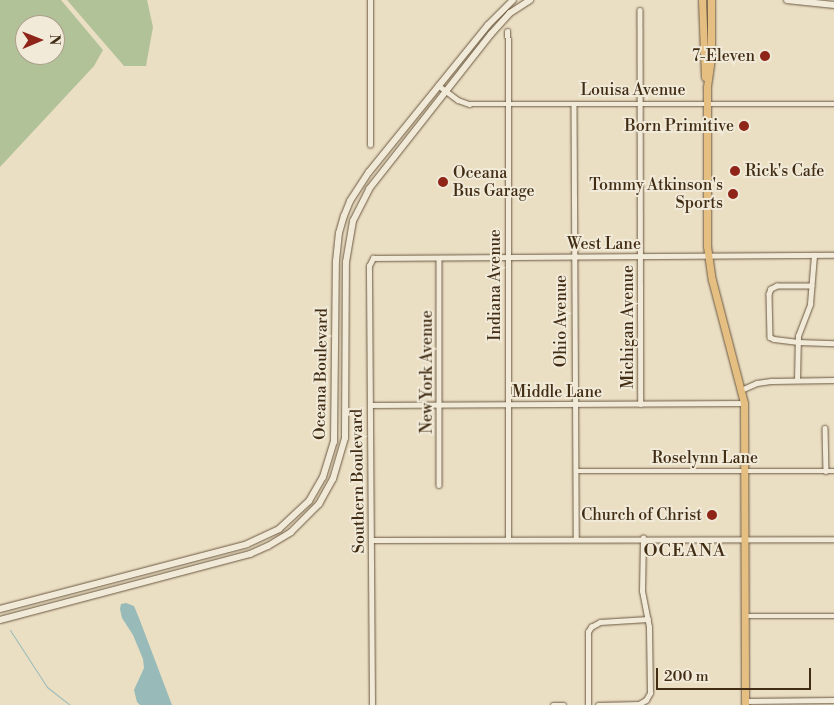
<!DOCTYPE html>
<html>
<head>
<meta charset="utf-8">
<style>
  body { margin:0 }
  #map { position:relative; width:834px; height:705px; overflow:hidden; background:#eadec3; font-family:"Libre Bodoni",serif }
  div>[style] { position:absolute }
  .green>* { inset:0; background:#b2c298 }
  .water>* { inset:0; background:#98bbb9 }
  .stream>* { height:1px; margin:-0.5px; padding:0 0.5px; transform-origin:0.5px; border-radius:0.5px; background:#98bbb9 }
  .roads { filter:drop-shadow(0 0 1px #6b5840) drop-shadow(0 0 1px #6b5840) }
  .minor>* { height:4.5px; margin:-2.25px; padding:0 2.25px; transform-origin:2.25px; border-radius:2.25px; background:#f1ead8 }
  .secondary>* { height:6px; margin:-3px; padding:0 3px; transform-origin:3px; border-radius:3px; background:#f1ead8 }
  .primary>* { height:7px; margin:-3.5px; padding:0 3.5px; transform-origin:3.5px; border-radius:3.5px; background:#e5bf82 }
  .dots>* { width:14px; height:14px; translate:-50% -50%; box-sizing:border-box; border:2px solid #f1ead8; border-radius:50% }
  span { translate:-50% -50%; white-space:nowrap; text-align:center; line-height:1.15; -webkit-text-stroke:4px #f1ead8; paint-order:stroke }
  .poi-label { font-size:16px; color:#412c14 }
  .right { translate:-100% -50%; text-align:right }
  .left { translate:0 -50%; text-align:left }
  .street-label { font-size:16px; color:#412c14 }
  .neighbourhood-label { font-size:18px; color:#412c14; letter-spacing:1px }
  .north { position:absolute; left:15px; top:15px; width:50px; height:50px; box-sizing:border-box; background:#f1ead8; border:1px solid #ab9e8a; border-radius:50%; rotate:89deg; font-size:14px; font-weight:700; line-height:20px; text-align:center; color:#412c14 }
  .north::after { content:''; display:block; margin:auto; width:18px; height:22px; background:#8f2418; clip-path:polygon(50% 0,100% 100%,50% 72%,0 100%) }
  .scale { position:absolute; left:656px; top:668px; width:155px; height:22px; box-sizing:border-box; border:2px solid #412c14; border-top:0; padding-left:6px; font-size:15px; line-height:18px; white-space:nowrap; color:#412c14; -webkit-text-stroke:4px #f1ead8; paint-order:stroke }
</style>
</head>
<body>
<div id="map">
  <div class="green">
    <div style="clip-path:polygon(evenodd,0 0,61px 0,103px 50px,94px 66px,0 167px,0 0,25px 25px,55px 25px,55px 55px,25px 55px,25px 25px)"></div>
    <div style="clip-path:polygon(67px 0,147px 0,153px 27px,146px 66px,124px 66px)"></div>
  </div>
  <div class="water">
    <div style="clip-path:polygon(126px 603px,134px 606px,139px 618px,172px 705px,140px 705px,137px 702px,134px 690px,144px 668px,143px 659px,133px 635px,122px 618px,120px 609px,121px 604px)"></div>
  </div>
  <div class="stream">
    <div style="left:10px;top:630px;width:68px;rotate:57deg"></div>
    <div style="left:47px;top:687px;width:29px;rotate:38deg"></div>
  </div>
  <div class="roads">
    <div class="minor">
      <div style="left:640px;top:10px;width:394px;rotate:89.9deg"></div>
      <div style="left:508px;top:31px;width:508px;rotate:89.89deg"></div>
      <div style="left:438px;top:85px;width:25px;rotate:37deg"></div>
      <div style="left:458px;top:100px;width:12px;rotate:20deg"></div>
      <div style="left:469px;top:104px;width:365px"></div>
      <div style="left:574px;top:104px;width:435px;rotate:89.7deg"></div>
      <div style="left:370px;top:145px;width:145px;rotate:-90deg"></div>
      <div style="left:439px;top:258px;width:227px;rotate:90deg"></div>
      <div style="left:812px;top:286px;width:35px;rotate:180deg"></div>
      <div style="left:777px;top:286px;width:7px;rotate:153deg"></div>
      <div style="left:771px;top:289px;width:5px;rotate:112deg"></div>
      <div style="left:769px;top:294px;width:43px;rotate:88.7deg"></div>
      <div style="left:770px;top:337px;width:4px;rotate:27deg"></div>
      <div style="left:774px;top:339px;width:24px;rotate:7deg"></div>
      <div style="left:798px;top:342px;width:36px;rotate:2deg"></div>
      <div style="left:797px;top:380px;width:44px;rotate:-88.7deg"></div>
      <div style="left:798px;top:336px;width:34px;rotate:-69deg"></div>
      <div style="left:810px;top:304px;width:49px;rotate:-85.3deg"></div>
      <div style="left:741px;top:390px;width:17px;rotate:-24deg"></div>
      <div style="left:757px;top:383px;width:15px;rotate:-8deg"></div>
      <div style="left:772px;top:381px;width:62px;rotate:-0.9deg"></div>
      <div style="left:370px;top:405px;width:374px;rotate:-0.3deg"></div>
      <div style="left:825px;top:428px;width:43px;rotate:88.7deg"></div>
      <div style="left:576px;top:471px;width:258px"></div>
      <div style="left:371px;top:540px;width:463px;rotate:-0.1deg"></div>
      <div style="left:745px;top:616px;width:89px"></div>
      <div style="left:745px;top:701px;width:89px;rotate:-0.6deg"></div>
      <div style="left:372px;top:705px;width:439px;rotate:-90.4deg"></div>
      <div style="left:369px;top:266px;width:9px;rotate:-63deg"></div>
      <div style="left:373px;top:258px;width:461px;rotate:-0.4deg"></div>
      <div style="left:553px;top:705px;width:11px"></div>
      <div style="left:588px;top:705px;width:73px;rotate:-90deg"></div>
      <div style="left:588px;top:632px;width:6px;rotate:-59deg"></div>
      <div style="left:591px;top:627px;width:10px;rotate:-29deg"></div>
      <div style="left:600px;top:622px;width:48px;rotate:-3.6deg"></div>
      <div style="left:598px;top:705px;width:41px;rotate:-1.4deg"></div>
      <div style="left:639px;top:704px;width:8px;rotate:-30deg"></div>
      <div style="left:646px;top:700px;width:8px;rotate:-60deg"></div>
      <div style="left:650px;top:693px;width:66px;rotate:-90.9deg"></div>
      <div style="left:649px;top:627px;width:37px;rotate:-101deg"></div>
      <div style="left:642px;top:591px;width:53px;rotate:-88.9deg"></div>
    </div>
    <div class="secondary">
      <div style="left:787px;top:0;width:47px;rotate:6.1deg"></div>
      <div style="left:0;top:609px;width:255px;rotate:-14.7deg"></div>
      <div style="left:247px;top:544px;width:35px;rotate:-25deg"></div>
      <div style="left:279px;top:529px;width:41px;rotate:-43deg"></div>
      <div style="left:309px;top:501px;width:28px;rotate:-60deg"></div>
      <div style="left:323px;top:477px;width:37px;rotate:-73deg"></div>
      <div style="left:334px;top:442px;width:181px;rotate:-89.4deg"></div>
      <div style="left:336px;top:261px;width:28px;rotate:-84deg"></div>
      <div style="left:339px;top:233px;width:18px;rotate:-74deg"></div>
      <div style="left:344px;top:216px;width:16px;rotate:-68deg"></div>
      <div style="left:350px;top:201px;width:35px;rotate:-57deg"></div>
      <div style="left:369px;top:172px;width:189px;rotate:-51deg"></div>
      <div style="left:488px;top:25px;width:35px;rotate:-45deg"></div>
      <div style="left:0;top:620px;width:259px;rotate:-14.8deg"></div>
      <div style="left:250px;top:554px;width:20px;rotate:-24deg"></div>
      <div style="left:268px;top:546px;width:27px;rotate:-31deg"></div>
      <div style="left:291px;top:532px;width:40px;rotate:-45deg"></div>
      <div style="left:319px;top:504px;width:29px;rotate:-61deg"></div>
      <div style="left:333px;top:479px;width:43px;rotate:-73.7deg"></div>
      <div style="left:345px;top:438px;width:176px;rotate:-89.7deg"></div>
      <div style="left:346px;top:262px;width:42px;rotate:-80.3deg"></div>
      <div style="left:353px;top:221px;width:36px;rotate:-63deg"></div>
      <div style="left:369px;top:189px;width:197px;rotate:-51.8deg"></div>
      <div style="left:491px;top:34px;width:28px;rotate:-48deg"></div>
      <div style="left:510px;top:13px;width:24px;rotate:-33deg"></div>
    </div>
    <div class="primary">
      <div style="left:702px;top:0;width:77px;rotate:87.8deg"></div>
      <div style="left:711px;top:0;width:58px;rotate:90deg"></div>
      <div style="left:711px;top:58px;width:30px;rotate:98deg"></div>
      <div style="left:707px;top:88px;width:158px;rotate:90deg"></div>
      <div style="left:707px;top:246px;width:34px;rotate:82deg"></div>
      <div style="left:712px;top:280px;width:127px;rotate:75.4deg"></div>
      <div style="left:744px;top:403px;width:302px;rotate:89.8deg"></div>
    </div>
  </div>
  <div class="dots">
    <div style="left:765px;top:56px;background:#8f2418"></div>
    <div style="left:744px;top:126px;background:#8f2418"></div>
    <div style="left:735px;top:171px;background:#8f2418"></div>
    <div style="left:443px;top:182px;background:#8f2418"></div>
    <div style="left:733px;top:194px;background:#8f2418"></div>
    <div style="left:712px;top:515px;background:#8f2418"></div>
  </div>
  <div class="poi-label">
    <span class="right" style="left:755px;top:56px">7-Eleven</span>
    <span class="right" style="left:734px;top:126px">Born Primitive</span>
    <span class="left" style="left:745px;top:171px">Rick's Cafe</span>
    <span class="left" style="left:453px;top:182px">Oceana<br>Bus Garage</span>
    <span class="right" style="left:723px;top:194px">Tommy Atkinson's<br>Sports</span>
    <span class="right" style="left:702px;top:515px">Church of Christ</span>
  </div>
  <div class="street-label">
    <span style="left:633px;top:90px">Louisa Avenue</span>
    <span style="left:604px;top:244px">West Lane</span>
    <span style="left:495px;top:285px;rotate:-90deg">Indiana Avenue</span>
    <span style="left:561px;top:321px;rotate:-90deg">Ohio Avenue</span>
    <span style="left:628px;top:327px;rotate:-90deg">Michigan Avenue</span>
    <span style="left:427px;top:372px;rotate:-90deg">New York Avenue</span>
    <span style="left:321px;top:374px;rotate:-89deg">Oceana Boulevard</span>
    <span style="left:557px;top:392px">Middle Lane</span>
    <span style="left:705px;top:458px">Roselynn Lane</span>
    <span style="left:358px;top:481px;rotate:-91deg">Southern Boulevard</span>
  </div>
  <div class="neighbourhood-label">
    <span style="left:685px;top:551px">OCEANA</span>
  </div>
  <div class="north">N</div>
  <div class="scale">200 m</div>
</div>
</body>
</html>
